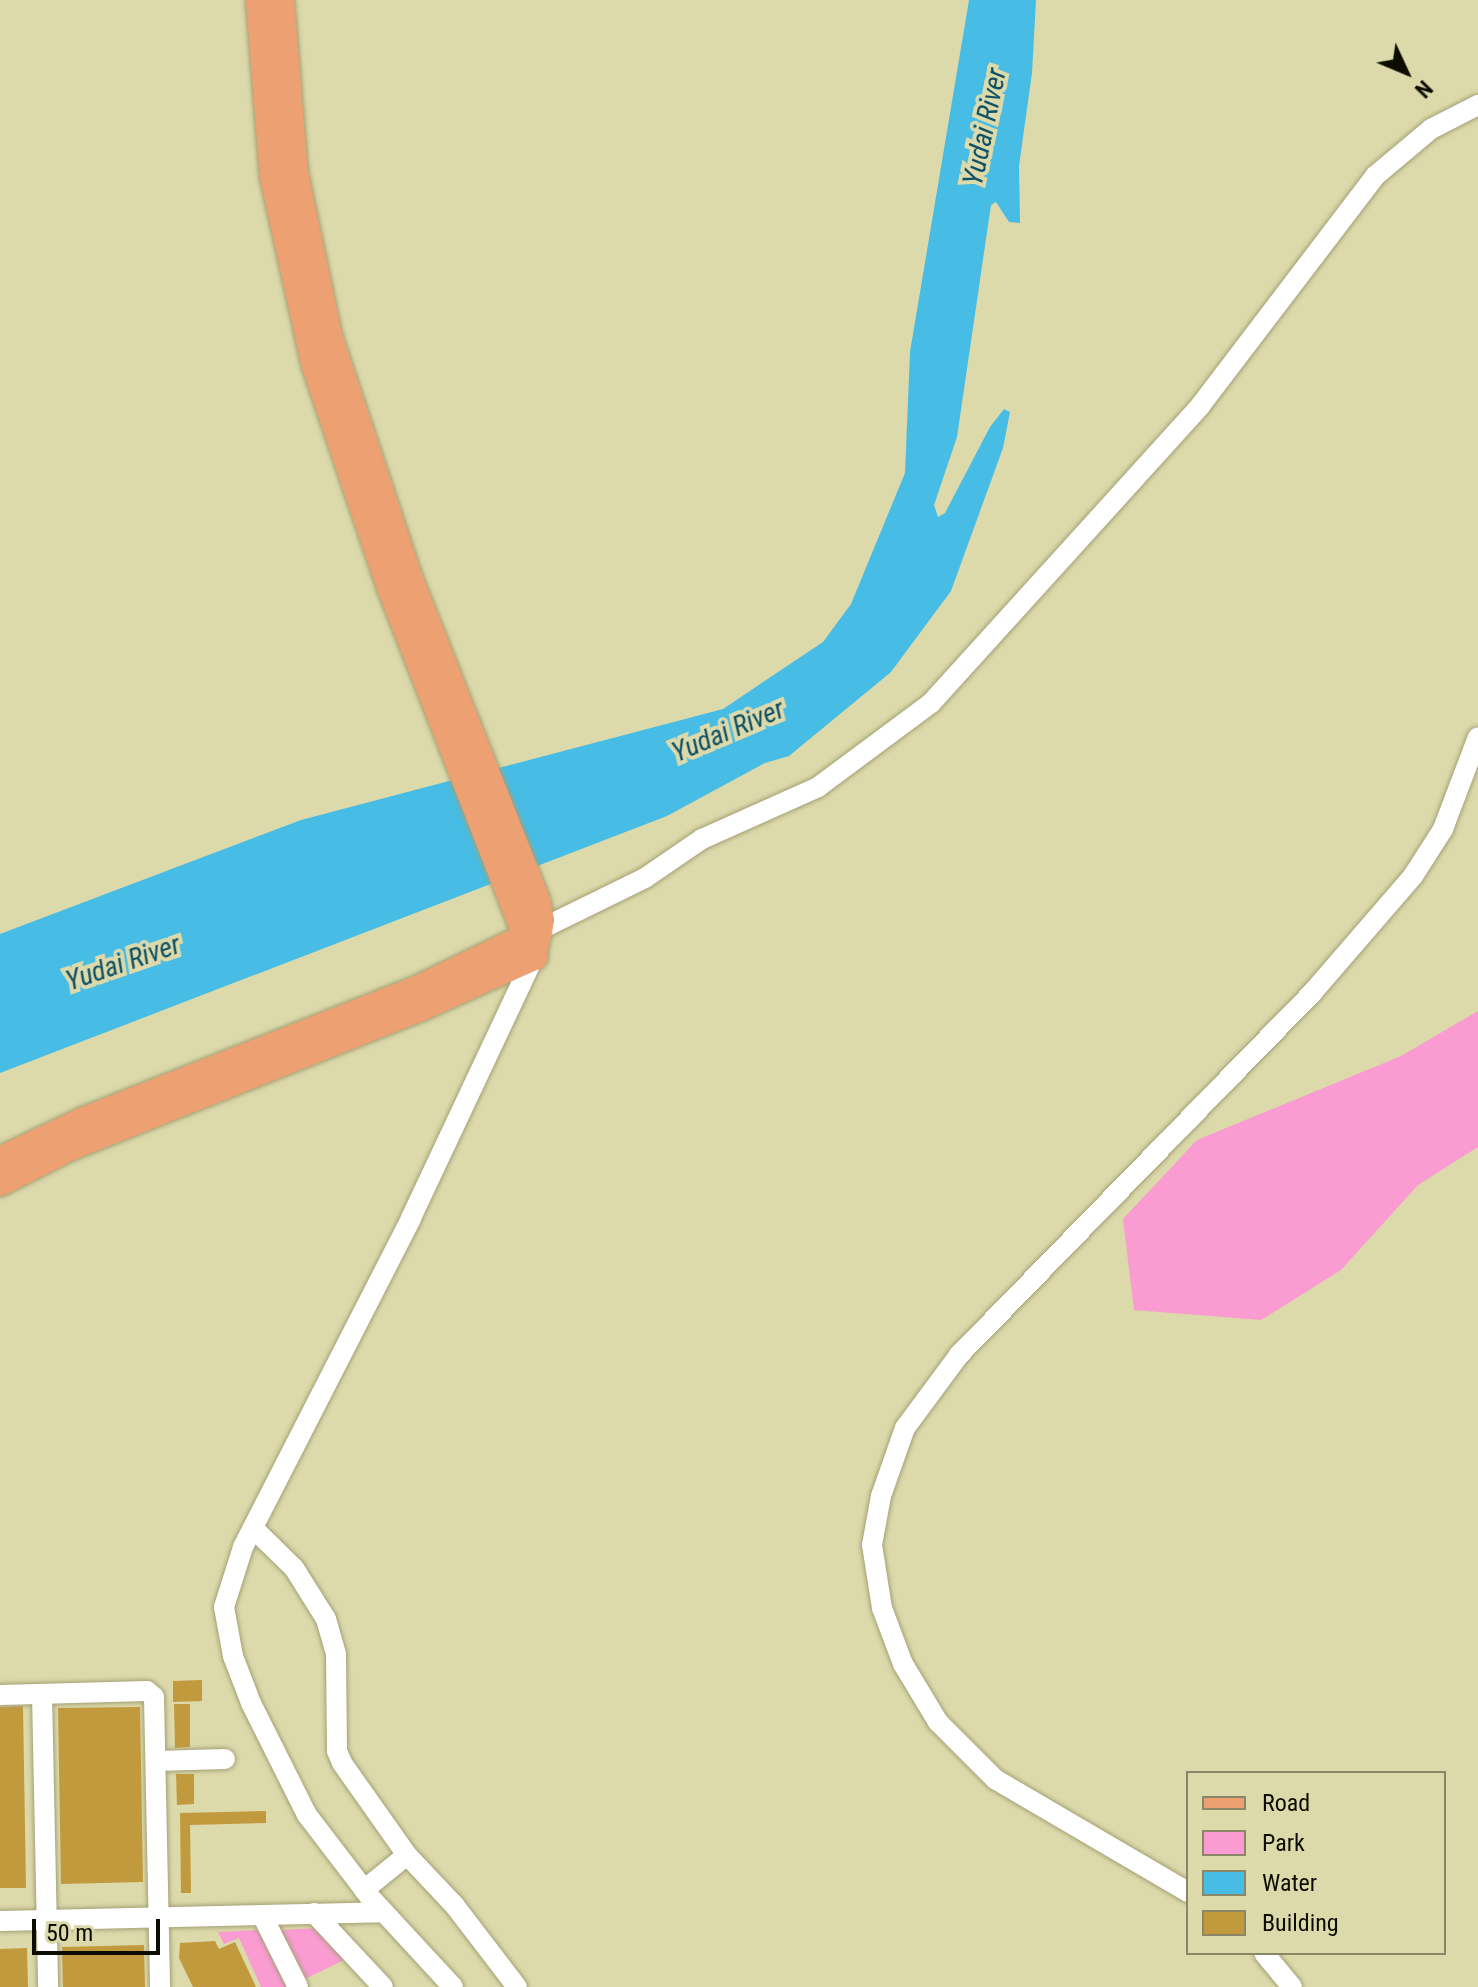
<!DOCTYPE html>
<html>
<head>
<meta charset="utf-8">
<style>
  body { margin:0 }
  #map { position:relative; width:1478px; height:1987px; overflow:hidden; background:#dcd9ab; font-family:"Roboto Condensed",sans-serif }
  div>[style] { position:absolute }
  .green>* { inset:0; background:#fa9bd2 }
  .water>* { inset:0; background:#47bce4 }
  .building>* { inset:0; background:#c29a3e }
  .roads { filter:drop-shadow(0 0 2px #a4a175) drop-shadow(0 0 2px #a4a175) }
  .minor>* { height:20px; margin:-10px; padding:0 10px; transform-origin:10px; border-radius:10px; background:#fff }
  .major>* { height:26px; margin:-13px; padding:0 13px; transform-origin:13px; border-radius:13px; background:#eda071 }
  span { translate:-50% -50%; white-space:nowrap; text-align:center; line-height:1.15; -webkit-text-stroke:8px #dcd9ab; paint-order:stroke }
  .water-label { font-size:28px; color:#0f5166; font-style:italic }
  .legend { position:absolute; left:1186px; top:1771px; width:260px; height:184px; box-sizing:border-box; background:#dcd9ab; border:2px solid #898767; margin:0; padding:10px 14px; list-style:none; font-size:24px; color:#0d0c00 }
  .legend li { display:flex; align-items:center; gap:16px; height:40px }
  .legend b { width:40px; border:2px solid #898767 }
  .north { position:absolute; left:1366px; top:32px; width:80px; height:80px; -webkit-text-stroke:6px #dcd9ab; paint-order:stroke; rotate:134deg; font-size:22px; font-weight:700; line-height:32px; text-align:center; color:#0d0c00 }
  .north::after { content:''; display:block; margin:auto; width:28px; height:36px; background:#0d0c00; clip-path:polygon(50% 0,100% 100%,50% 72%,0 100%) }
  .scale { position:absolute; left:32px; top:1919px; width:128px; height:36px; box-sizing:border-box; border:4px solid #0d0c00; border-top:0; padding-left:10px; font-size:24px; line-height:28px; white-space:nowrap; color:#0d0c00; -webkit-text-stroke:6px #dcd9ab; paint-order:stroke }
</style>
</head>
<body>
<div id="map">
  <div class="green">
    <div style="clip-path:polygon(1478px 1011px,1478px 1147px,1418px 1185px,1341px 1270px,1261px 1320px,1134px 1310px,1123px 1219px,1197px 1140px,1401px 1056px)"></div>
    <div style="clip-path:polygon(318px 1928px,348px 1958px,301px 1981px,278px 1935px,281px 1930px)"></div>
    <div style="clip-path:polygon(259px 1930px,288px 1987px,261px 1987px,239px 1938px,224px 1944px,218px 1932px)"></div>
  </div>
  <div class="water">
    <div style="clip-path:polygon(969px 0,1036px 0,1032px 73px,1019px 166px,1020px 223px,1009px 222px,996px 202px,991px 205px,957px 437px,934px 505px,938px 517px,945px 513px,990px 427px,1004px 409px,1010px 412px,1003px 448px,951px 591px,891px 672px,789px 756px,765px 763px,667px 816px,0 1073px,0 934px,301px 820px,723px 709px,823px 642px,851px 604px,905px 473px,910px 352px)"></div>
  </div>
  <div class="building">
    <div style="clip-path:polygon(202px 1680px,202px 1701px,173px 1702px,173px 1681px)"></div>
    <div style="clip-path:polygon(174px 1704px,190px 1704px,190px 1747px,175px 1748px)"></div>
    <div style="clip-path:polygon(23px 1706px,26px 1888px,0 1888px,0 1707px)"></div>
    <div style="clip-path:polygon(140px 1707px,143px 1882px,61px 1884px,58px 1708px)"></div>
    <div style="clip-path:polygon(176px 1774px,194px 1774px,194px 1804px,177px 1805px)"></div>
    <div style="clip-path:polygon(266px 1811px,266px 1823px,190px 1825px,191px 1893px,181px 1893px,180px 1813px)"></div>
    <div style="clip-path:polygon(215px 1941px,219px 1949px,235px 1942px,256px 1987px,193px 1987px,179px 1958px,180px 1943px)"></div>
    <div style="clip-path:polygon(144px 1945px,145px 1987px,63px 1987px,62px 1947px)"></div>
    <div style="clip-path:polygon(27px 1948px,28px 1987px,0 1987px,0 1949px)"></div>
  </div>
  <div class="roads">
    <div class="minor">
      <div style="left:539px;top:930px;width:118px;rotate:-26.1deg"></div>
      <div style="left:645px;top:878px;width:69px;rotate:-34.4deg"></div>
      <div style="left:702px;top:839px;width:127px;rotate:-24.1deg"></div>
      <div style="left:818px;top:787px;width:141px;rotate:-36.6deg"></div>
      <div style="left:931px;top:703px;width:401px;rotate:-47.8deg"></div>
      <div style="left:1200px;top:406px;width:289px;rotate:-52.7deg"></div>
      <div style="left:1375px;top:176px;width:73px;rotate:-40deg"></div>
      <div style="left:1431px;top:129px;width:53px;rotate:-27.1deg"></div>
      <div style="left:253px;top:1528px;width:57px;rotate:44.3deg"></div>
      <div style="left:294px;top:1568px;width:60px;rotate:57.9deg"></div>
      <div style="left:326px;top:1619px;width:37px;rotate:74deg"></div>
      <div style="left:336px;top:1655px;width:96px;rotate:89.4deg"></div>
      <div style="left:337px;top:1751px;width:13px;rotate:67deg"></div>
      <div style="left:342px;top:1763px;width:113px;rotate:54.8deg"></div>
      <div style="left:407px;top:1855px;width:70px;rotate:46.7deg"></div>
      <div style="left:455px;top:1906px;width:102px;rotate:52.6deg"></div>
      <div style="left:42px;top:1694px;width:293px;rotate:88.8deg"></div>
      <div style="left:0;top:1695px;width:147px;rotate:-1.6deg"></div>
      <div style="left:147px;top:1691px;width:9px;rotate:41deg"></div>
      <div style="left:154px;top:1697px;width:290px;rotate:88.8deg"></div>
      <div style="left:156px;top:1761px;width:69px;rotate:-1.7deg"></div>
      <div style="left:364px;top:1890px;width:55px;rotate:-39.1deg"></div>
      <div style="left:1188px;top:1892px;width:222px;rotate:-149.7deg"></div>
      <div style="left:996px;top:1780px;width:82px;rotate:-135deg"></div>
      <div style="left:938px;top:1722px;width:68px;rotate:-121.1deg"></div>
      <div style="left:903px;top:1664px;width:60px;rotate:-110.6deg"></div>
      <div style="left:882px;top:1608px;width:64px;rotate:-99deg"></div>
      <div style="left:872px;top:1545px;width:50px;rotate:-79.6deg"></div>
      <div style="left:881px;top:1496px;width:72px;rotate:-70.6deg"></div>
      <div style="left:905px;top:1428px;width:91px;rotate:-53.5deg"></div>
      <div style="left:959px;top:1355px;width:506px;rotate:-45.72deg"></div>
      <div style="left:1312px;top:993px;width:155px;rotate:-49.2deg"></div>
      <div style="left:1413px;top:876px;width:56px;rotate:-57.4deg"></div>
      <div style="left:1443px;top:829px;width:98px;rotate:-69.2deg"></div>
      <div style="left:314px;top:1913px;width:101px;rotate:47deg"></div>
      <div style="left:262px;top:1915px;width:80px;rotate:63.4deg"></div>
      <div style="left:0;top:1921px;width:384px;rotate:-1.3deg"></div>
      <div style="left:1264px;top:1953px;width:44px;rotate:50.5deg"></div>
      <div style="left:453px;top:1987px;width:124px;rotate:-132.7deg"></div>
      <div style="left:369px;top:1896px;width:102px;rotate:-127.4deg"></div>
      <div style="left:307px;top:1815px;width:125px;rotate:-116.6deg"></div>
      <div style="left:251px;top:1703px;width:50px;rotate:-111deg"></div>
      <div style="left:233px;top:1656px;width:50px;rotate:-100.4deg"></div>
      <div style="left:224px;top:1607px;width:63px;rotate:-72.4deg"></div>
      <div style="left:243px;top:1547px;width:369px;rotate:-62.9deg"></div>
      <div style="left:411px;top:1218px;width:289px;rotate:-64.8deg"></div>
    </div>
    <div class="major">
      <div style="left:259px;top:0;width:178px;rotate:85.5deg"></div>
      <div style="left:273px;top:177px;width:194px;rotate:77.5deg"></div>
      <div style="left:315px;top:366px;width:237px;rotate:71.3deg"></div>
      <div style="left:391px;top:590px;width:394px;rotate:68.7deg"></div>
      <div style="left:281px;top:0;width:174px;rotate:85.4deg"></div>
      <div style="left:295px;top:173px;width:167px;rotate:78.2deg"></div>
      <div style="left:329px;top:336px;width:259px;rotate:71.6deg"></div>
      <div style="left:411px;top:582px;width:343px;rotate:68.4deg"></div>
      <div style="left:537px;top:901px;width:19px;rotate:78deg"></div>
      <div style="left:541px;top:920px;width:35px;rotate:102deg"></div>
      <div style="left:0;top:1160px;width:93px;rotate:-25.5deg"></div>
      <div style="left:84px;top:1120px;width:358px;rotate:-21.5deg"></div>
      <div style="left:417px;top:989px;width:136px;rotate:-25.8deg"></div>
      <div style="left:0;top:1183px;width:80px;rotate:-26.9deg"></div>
      <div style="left:71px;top:1147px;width:381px;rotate:-21.7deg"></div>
      <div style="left:425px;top:1006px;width:120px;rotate:-24.2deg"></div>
    </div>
  </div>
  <div class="water-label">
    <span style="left:985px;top:127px;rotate:-78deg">Yudai River</span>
    <span style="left:728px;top:731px;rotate:-23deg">Yudai River</span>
    <span style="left:123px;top:963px;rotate:-19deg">Yudai River</span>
  </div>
  <ul class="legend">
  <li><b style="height:10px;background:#eda071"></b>Road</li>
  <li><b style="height:22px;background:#fa9bd2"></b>Park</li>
  <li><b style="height:22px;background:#47bce4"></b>Water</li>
  <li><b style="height:22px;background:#c29a3e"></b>Building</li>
  </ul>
  <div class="north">N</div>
  <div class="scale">50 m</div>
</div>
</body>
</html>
